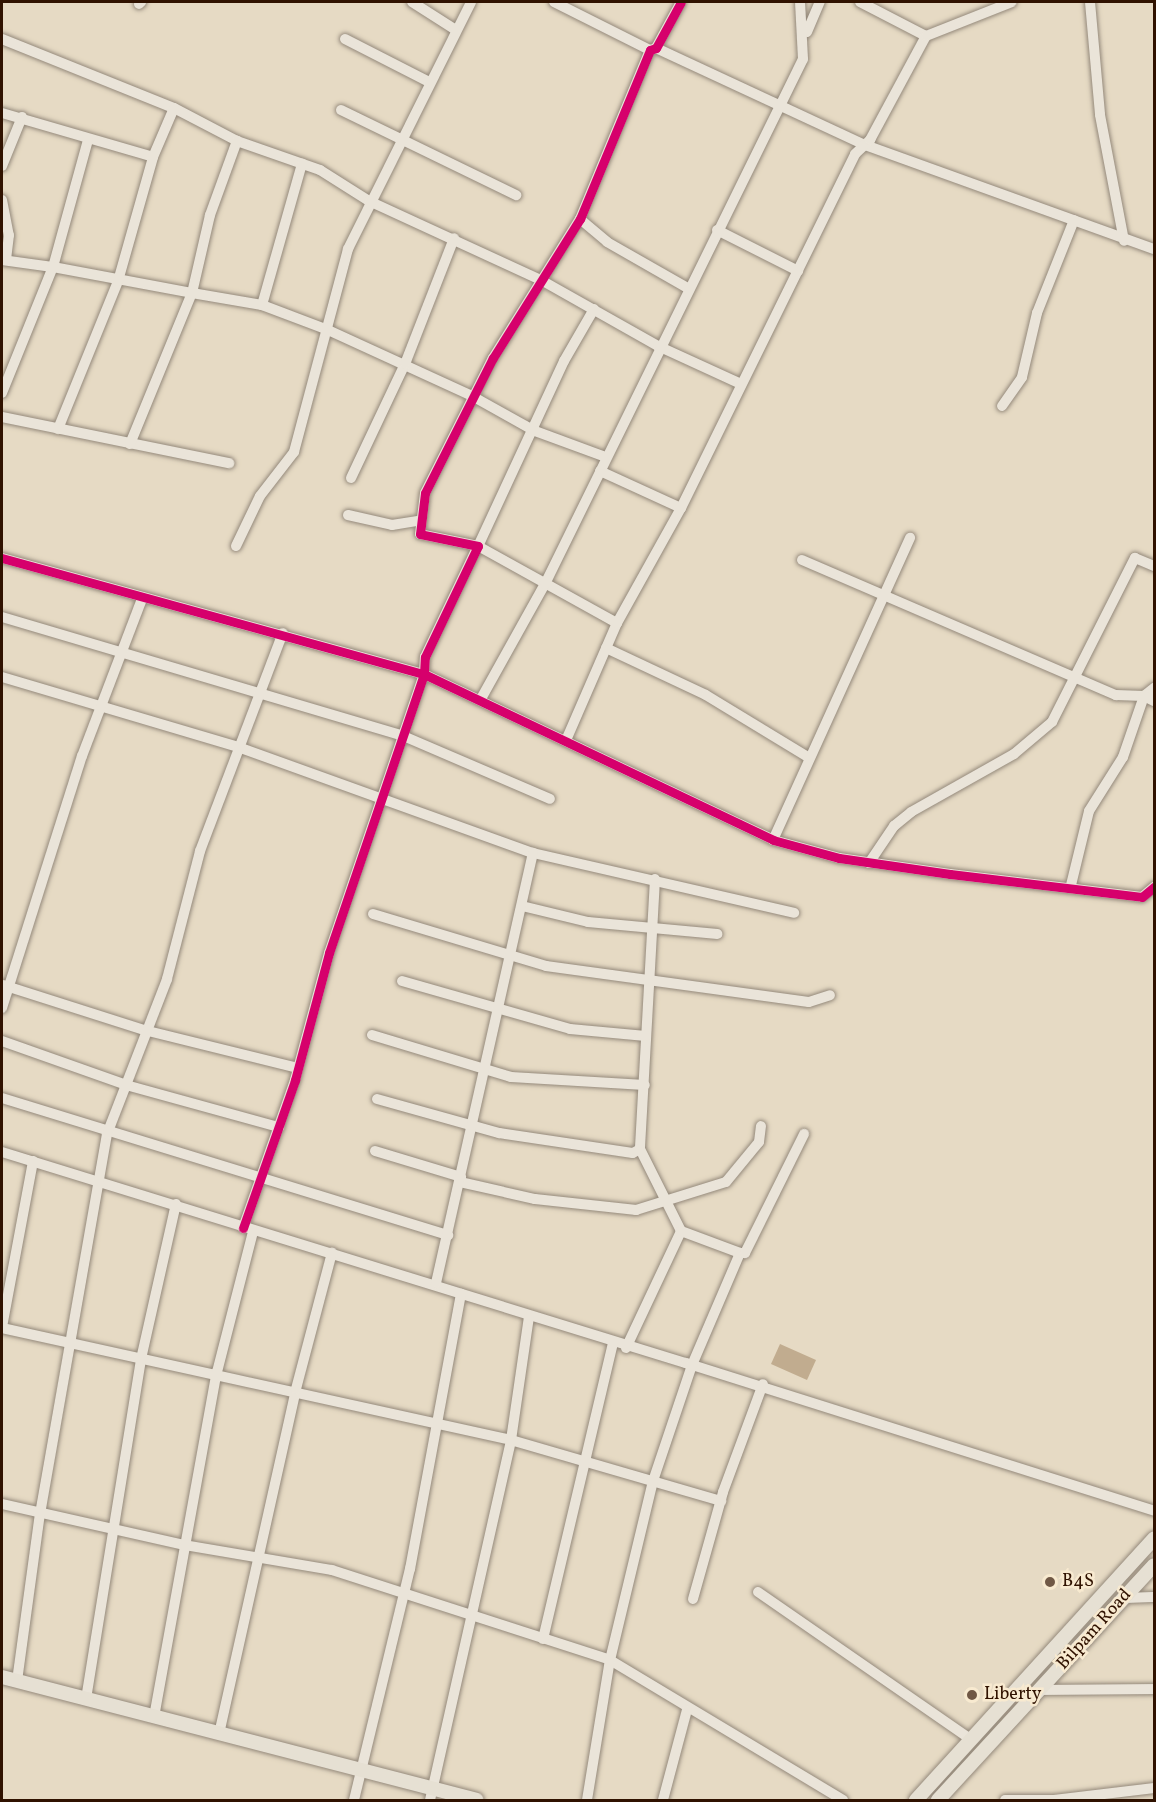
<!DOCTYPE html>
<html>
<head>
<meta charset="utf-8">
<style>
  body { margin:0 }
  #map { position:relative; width:1156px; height:1802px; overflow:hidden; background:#e6dac4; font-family:Vollkorn,serif }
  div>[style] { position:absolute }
  .water>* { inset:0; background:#c1ac8f }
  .roads { filter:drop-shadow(0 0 2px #94897b) drop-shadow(0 0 2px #94897b) }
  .minor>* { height:10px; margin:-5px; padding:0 5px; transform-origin:5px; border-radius:5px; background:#eae4d9 }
  .major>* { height:14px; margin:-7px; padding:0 7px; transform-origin:7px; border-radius:7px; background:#e6e0d3 }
  .cycleway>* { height:9px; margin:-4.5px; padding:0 4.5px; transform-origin:4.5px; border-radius:4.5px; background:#d6006c }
  .dots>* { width:16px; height:16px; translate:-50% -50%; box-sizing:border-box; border:3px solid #f8ead0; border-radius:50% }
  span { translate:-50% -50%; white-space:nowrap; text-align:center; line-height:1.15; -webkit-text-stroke:5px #f8ead0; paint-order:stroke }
  .poi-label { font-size:18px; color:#301200 }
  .left { translate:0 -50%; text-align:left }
  .street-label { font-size:18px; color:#301200 }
  .frame { position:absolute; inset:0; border:3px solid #301200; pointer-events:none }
</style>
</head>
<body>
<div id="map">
  <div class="water">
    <div style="clip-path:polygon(780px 1344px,816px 1360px,807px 1380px,771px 1364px)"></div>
  </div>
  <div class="roads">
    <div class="minor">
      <div style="left:412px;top:2px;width:52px;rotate:32.5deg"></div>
      <div style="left:554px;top:2px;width:107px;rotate:26.6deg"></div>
      <div style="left:860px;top:2px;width:74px;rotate:27.3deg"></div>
      <div style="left:1090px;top:2px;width:113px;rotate:84.9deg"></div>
      <div style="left:1100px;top:115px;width:128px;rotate:79.2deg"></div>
      <div style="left:139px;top:4px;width:3px;rotate:-45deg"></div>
      <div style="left:807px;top:32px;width:33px;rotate:-67deg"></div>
      <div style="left:2px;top:39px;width:185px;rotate:21.9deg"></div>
      <div style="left:174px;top:108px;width:71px;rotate:27.6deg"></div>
      <div style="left:237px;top:141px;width:88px;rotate:19.3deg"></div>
      <div style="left:320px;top:170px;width:58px;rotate:32.3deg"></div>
      <div style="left:369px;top:201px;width:189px;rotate:24.7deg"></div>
      <div style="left:541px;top:280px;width:134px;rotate:29.4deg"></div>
      <div style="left:658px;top:346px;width:91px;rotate:24.6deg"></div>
      <div style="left:345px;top:39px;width:94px;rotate:27.1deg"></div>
      <div style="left:656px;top:48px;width:230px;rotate:24.9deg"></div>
      <div style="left:865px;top:145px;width:307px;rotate:19.8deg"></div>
      <div style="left:341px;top:110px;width:195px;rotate:25.9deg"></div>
      <div style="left:2px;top:113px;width:157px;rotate:16.2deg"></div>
      <div style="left:153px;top:157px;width:53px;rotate:-66.8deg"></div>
      <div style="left:2px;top:166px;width:53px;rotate:-67.8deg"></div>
      <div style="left:2px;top:200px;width:36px;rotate:79deg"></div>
      <div style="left:9px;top:235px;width:25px;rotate:97deg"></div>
      <div style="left:580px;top:219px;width:35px;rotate:40deg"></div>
      <div style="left:607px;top:242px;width:91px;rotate:29.7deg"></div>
      <div style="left:717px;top:230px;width:91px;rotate:26.8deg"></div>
      <div style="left:2px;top:260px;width:51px;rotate:7.8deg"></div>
      <div style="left:53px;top:267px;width:132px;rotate:-74.6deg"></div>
      <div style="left:262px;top:305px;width:147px;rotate:-74.2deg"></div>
      <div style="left:594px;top:309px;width:60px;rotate:120deg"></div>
      <div style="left:564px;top:361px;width:204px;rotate:114.9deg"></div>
      <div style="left:478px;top:546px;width:159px;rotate:29deg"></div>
      <div style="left:2px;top:393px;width:136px;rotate:-68deg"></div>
      <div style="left:53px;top:267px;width:141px;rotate:10.6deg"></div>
      <div style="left:192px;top:293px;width:80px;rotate:-77deg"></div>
      <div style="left:210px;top:215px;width:79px;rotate:-70deg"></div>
      <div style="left:1002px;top:406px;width:35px;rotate:-55deg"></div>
      <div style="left:1022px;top:377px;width:66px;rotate:-76.8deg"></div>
      <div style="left:1037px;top:313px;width:100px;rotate:-68.3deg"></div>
      <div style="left:2px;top:417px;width:232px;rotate:11.5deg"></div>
      <div style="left:58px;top:429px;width:160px;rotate:-67.9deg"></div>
      <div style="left:118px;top:281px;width:129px;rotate:-74.2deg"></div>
      <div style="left:130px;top:444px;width:163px;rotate:-67.7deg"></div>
      <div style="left:192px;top:293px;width:71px;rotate:9.7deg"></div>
      <div style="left:262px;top:305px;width:71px;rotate:20.7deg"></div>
      <div style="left:328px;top:330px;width:158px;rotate:24.6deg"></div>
      <div style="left:472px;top:396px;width:72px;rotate:29.1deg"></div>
      <div style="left:535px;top:431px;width:72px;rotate:20.2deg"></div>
      <div style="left:600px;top:471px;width:89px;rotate:24.6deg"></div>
      <div style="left:351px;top:478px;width:126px;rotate:-64.7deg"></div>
      <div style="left:405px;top:364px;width:135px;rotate:-68.7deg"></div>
      <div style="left:348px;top:515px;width:45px;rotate:12.8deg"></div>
      <div style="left:392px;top:525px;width:26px;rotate:-9deg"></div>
      <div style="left:236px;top:546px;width:55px;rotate:-64.4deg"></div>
      <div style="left:260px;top:496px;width:56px;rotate:-52.3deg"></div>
      <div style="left:294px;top:452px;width:210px;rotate:-75.1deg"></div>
      <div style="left:348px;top:249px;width:276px;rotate:-63.5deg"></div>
      <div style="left:2px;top:558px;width:438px;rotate:15.4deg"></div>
      <div style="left:424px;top:674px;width:386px;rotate:25.4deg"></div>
      <div style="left:773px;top:840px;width:68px;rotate:15.3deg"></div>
      <div style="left:839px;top:858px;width:112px;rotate:8.2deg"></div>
      <div style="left:950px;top:874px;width:193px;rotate:6.8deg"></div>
      <div style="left:1142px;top:897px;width:16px;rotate:-40deg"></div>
      <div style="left:802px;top:560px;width:342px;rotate:23.3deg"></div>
      <div style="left:1116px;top:695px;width:28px;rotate:2deg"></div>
      <div style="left:1144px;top:696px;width:13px;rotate:-39deg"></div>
      <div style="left:2px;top:617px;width:416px;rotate:16.5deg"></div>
      <div style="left:401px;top:735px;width:162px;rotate:23.2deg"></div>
      <div style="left:606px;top:648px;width:110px;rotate:25.2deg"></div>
      <div style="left:706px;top:695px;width:119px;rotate:31.3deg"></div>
      <div style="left:2px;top:677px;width:246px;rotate:16.5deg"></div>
      <div style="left:238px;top:747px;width:313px;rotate:19.8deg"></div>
      <div style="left:533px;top:853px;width:268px;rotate:12.9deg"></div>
      <div style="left:482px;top:697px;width:129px;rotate:-60.9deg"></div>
      <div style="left:545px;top:584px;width:585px;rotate:-63.83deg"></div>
      <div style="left:803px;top:59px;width:57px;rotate:-93deg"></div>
      <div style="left:567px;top:738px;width:125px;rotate:-66.5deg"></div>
      <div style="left:617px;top:623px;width:132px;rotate:-60.9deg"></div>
      <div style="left:681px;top:508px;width:394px;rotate:-63.8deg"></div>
      <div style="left:855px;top:154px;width:21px;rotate:-43deg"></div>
      <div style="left:870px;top:140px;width:118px;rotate:-61.7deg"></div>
      <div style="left:926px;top:36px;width:92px;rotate:-21.6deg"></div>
      <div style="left:773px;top:840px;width:332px;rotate:-65.6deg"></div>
      <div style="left:869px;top:863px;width:45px;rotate:-56deg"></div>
      <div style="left:894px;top:826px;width:22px;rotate:-39deg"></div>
      <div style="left:911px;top:812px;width:118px;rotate:-29.4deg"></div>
      <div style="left:1014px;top:754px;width:50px;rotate:-40.1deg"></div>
      <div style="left:1052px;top:722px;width:184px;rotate:-63.2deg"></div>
      <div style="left:1135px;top:558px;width:21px;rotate:23deg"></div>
      <div style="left:655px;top:879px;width:270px;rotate:93.2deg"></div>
      <div style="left:640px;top:1149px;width:92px;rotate:63.4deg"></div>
      <div style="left:681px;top:1231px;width:63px;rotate:20.4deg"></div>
      <div style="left:1071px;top:885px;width:76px;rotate:-76.3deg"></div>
      <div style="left:1089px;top:811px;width:64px;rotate:-57.8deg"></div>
      <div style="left:1123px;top:757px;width:65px;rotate:-71deg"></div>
      <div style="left:1144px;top:696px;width:11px;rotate:27deg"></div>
      <div style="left:522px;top:906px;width:68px;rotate:13.6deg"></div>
      <div style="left:588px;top:922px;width:130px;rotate:5.3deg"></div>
      <div style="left:373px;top:914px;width:181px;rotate:16.7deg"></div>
      <div style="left:546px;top:966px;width:265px;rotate:7.8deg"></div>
      <div style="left:809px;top:1002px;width:22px;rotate:-18deg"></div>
      <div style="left:402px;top:981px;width:175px;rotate:15.9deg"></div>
      <div style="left:570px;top:1029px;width:76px;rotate:5.3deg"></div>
      <div style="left:3px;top:985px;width:148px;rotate:17.7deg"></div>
      <div style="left:144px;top:1030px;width:158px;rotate:13.9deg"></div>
      <div style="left:2px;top:1008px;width:264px;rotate:-72.4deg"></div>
      <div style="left:82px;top:756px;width:168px;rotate:-69.1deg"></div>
      <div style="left:372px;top:1035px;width:145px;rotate:16.8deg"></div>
      <div style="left:511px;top:1077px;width:134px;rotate:3.4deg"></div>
      <div style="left:2px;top:1041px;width:132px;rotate:19.5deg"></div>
      <div style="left:126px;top:1085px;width:159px;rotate:15.4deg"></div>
      <div style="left:2px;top:1098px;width:467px;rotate:17.1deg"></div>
      <div style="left:377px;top:1099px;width:127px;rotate:15.6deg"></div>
      <div style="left:499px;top:1133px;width:135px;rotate:8.5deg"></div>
      <div style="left:633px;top:1153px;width:8px;rotate:-30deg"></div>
      <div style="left:375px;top:1151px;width:90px;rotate:16.8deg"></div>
      <div style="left:2px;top:1152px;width:722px;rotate:17.16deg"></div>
      <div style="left:460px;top:1182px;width:77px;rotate:12.8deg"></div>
      <div style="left:535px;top:1199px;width:102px;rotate:6.2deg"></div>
      <div style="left:636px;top:1210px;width:94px;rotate:-17.3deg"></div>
      <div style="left:726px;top:1182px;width:52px;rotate:-50.5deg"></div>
      <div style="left:759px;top:1142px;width:16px;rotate:-83deg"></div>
      <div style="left:243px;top:1228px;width:157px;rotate:-70.6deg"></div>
      <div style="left:295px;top:1080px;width:131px;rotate:-75deg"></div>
      <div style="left:329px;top:953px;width:295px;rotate:-71.2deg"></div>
      <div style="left:424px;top:674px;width:17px;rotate:-87deg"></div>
      <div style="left:425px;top:657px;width:123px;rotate:-64.5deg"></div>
      <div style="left:478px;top:546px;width:59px;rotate:-168.3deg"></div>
      <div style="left:420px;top:534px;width:41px;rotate:-83deg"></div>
      <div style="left:425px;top:493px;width:151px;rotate:-63.3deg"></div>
      <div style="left:493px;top:358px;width:164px;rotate:-58deg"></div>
      <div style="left:580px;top:219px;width:183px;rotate:-67.5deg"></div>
      <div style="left:650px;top:50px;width:6px;rotate:-18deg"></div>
      <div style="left:656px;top:48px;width:52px;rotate:-61.5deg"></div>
      <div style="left:436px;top:1283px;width:441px;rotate:-77.3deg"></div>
      <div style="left:2px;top:1327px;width:169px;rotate:-79.4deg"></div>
      <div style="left:2px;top:1328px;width:521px;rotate:12.41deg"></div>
      <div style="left:511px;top:1440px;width:219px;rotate:16.2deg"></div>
      <div style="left:626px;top:1348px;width:129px;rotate:-64.8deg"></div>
      <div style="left:686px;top:1363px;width:491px;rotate:17.5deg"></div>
      <div style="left:2px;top:1504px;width:187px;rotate:12.7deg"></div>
      <div style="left:184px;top:1545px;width:150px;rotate:9.6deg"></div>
      <div style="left:332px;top:1570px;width:292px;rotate:17.9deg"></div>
      <div style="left:610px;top:1660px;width:272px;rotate:31deg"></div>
      <div style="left:758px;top:1592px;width:258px;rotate:34.7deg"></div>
      <div style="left:1124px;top:1598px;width:30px;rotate:-2deg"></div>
      <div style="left:693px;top:1599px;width:111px;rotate:-74.3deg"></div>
      <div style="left:723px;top:1492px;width:115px;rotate:-69.7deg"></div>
      <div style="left:543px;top:1639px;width:303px;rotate:-76.7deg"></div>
      <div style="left:17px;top:1681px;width:169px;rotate:-82.2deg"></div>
      <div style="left:40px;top:1514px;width:386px;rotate:-80deg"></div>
      <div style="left:107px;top:1134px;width:166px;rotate:-68.8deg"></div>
      <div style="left:167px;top:979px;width:132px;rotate:-75.5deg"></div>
      <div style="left:200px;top:851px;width:233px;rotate:-69.2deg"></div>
      <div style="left:1042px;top:1690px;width:112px;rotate:-0.5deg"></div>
      <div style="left:86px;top:1699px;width:344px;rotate:-80.8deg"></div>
      <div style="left:141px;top:1359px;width:159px;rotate:-77.3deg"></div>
      <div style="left:154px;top:1717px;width:351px;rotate:-79.7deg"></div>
      <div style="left:217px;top:1372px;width:145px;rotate:-75.6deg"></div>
      <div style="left:219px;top:1734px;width:353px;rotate:-77.4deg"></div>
      <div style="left:296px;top:1389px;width:141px;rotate:-75.2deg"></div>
      <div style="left:354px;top:1800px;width:238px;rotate:-76.4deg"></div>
      <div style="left:410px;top:1569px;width:280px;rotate:-79.5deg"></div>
      <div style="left:430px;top:1800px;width:369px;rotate:-77.3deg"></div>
      <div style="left:511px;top:1440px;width:124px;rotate:-81.7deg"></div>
      <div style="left:587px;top:1800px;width:142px;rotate:-80.7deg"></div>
      <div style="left:610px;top:1660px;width:184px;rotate:-76.5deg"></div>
      <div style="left:653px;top:1481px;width:122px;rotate:-71.4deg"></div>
      <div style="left:692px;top:1365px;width:122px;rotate:-66.8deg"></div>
      <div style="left:740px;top:1253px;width:5px"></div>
      <div style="left:745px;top:1253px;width:133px;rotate:-63.6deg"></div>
      <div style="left:663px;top:1800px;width:93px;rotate:-75.1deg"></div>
      <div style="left:1005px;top:1800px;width:48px"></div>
      <div style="left:1054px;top:1800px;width:101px;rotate:-6.8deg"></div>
    </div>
    <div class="major">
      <div style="left:2px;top:1677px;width:490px;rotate:14.5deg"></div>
      <div style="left:916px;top:1800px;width:354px;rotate:-47.7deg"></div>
      <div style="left:938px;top:1800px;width:319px;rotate:-47.4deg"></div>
    </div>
  </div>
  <div class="cycleway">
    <div style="left:2px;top:558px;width:438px;rotate:15.4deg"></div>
    <div style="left:424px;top:674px;width:386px;rotate:25.4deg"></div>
    <div style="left:773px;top:840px;width:68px;rotate:15.3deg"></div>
    <div style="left:839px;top:858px;width:112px;rotate:8.2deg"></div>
    <div style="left:950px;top:874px;width:193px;rotate:6.8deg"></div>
    <div style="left:1142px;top:897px;width:16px;rotate:-40deg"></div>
    <div style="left:243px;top:1228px;width:157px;rotate:-70.6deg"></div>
    <div style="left:295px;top:1080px;width:131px;rotate:-75deg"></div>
    <div style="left:329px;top:953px;width:295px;rotate:-71.2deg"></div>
    <div style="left:424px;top:674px;width:17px;rotate:-87deg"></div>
    <div style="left:425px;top:657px;width:123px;rotate:-64.5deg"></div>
    <div style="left:478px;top:546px;width:59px;rotate:-168.3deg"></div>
    <div style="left:420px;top:534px;width:41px;rotate:-83deg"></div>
    <div style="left:425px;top:493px;width:151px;rotate:-63.3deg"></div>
    <div style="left:493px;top:358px;width:164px;rotate:-58deg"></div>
    <div style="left:580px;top:219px;width:183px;rotate:-67.5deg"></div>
    <div style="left:650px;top:50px;width:6px;rotate:-18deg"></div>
    <div style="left:656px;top:48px;width:52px;rotate:-61.5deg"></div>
  </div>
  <div class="dots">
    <div style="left:1050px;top:1582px;background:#705845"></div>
    <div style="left:972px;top:1695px;background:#705845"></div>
  </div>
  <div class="poi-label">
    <span class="left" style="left:1062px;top:1582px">B4S</span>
    <span class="left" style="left:984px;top:1695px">Liberty</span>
  </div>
  <div class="street-label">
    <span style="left:1095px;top:1630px;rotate:-48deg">Bilpam Road</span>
  </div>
  <div class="frame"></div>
</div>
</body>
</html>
